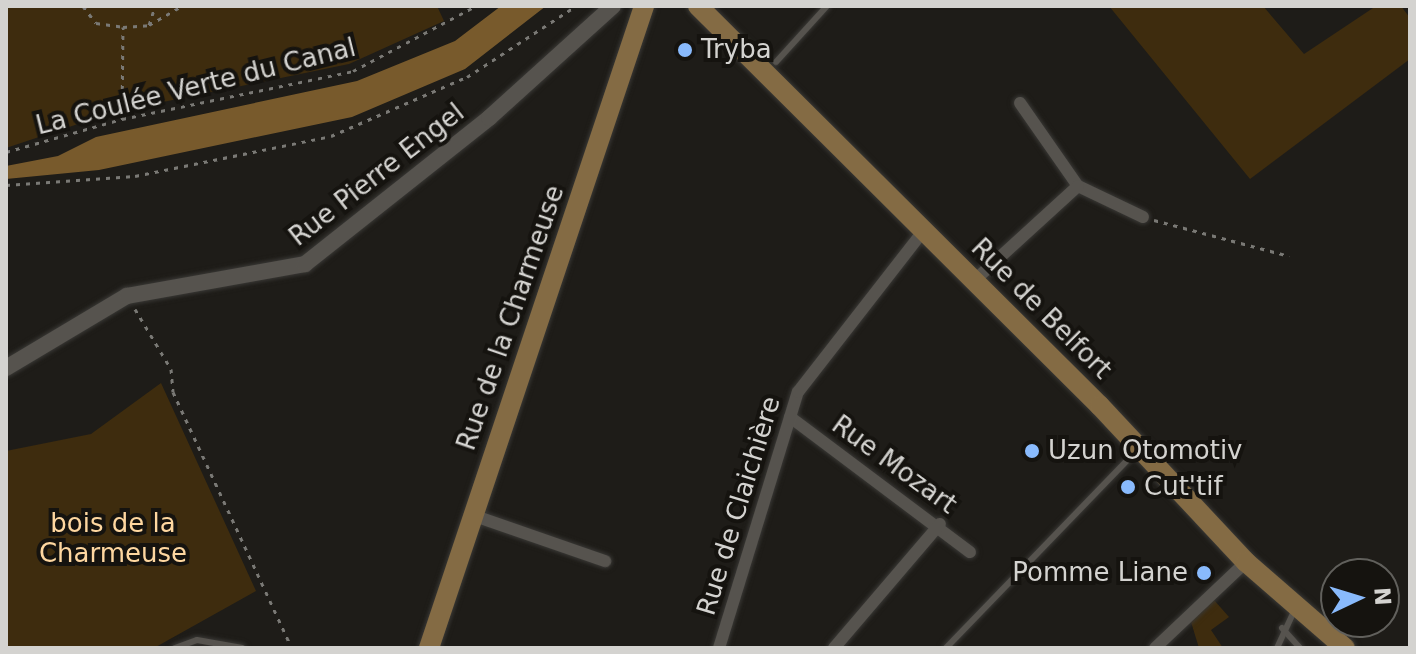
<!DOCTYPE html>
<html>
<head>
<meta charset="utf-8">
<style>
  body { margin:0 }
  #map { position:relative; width:1416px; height:654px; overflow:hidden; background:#1e1c18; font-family:"DejaVu Sans",sans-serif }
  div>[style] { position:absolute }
  .green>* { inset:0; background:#3e2c0e }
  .water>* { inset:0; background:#785a2c }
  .path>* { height:3px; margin-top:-1.5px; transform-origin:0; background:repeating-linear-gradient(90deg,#7a7975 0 4px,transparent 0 10px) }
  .roads { filter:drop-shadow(0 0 2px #393835) drop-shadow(0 0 2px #393835) }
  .service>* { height:6px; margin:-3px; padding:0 3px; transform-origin:3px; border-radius:3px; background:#56534e }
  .minor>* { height:12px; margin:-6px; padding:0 6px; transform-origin:6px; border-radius:6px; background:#56534e }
  .tertiary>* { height:16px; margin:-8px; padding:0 8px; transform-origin:8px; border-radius:8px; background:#56534e }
  .primary>* { height:20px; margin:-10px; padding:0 10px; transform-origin:10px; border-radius:10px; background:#846b44 }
  .dots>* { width:22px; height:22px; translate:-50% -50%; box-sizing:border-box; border:4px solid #15130f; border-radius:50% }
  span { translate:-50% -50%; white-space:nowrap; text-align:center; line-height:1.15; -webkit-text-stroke:8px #15130f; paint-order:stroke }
  .poi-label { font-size:26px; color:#d4d3d0 }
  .left { translate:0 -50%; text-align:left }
  .right { translate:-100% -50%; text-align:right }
  .street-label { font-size:26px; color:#d4d3d0 }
  .park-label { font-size:26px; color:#fed7a0 }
  .frame { position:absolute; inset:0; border:8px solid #d4d3d0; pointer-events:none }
  .north { position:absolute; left:1320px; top:558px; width:80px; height:80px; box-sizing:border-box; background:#15130f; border:2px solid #61605c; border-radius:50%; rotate:86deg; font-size:22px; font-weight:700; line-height:32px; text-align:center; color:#d4d3d0 }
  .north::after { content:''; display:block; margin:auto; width:28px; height:36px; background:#89bafc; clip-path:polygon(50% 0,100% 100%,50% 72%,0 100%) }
</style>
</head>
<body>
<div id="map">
  <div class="green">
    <div style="clip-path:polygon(6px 6px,437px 6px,444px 21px,349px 64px,114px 112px,6px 148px)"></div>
    <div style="clip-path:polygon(1109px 6px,1263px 6px,1304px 54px,1376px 6px,1401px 6px,1410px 18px,1410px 59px,1250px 179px)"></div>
    <div style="clip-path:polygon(161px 383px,256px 591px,154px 648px,6px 648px,6px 451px,91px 434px)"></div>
    <div style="clip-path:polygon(1214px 600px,1229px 617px,1211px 630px,1223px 648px,1199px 648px,1191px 622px)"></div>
  </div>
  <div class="water">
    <div style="clip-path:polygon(501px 6px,546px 6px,465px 69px,352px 117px,99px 170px,6px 179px,6px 166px,58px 156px,96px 137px,357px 81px,455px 41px)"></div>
  </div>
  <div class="path">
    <div style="left:83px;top:6px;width:21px;rotate:53deg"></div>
    <div style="left:96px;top:23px;width:27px;rotate:8deg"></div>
    <div style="left:123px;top:27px;width:26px;rotate:-4deg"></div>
    <div style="left:149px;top:25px;width:20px;rotate:-72deg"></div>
    <div style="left:149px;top:25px;width:38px;rotate:-30deg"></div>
    <div style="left:122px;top:119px;width:92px;rotate:-89.4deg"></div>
    <div style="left:6px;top:152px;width:121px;rotate:-15.9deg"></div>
    <div style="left:122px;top:119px;width:236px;rotate:-11.7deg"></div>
    <div style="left:353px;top:71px;width:139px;rotate:-27.9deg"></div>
    <div style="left:6px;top:185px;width:129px;rotate:-4deg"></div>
    <div style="left:135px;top:176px;width:200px;rotate:-11.5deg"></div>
    <div style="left:331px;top:136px;width:148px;rotate:-23.5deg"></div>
    <div style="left:467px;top:77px;width:130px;rotate:-33.1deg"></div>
    <div style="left:1154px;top:220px;width:140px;rotate:14.9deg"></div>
    <div style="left:135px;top:309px;width:70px;rotate:59deg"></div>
    <div style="left:171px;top:369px;width:23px;rotate:85deg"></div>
    <div style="left:173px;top:392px;width:282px;rotate:65.1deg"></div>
  </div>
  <div class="roads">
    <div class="service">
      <div style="left:776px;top:62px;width:76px;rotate:-47.7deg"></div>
      <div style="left:1282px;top:628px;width:27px;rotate:48deg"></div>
      <div style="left:175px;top:648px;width:23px;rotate:-20deg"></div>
      <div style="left:197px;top:640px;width:46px;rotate:10.1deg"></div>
      <div style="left:946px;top:648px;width:272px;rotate:-46deg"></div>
      <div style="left:1277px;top:648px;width:43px;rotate:-65.2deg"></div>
    </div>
    <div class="minor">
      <div style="left:1020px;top:103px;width:101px;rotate:55.1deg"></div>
      <div style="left:1078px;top:186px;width:72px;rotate:25.5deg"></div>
      <div style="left:976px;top:279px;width:138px;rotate:-42.4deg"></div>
      <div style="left:790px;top:417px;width:225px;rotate:36.9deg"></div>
      <div style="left:472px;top:515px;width:141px;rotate:19.1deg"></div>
      <div style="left:719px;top:648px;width:268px;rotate:-72.9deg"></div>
      <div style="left:798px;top:392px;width:207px;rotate:-52.1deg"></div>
      <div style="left:834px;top:648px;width:163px;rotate:-49.5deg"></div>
      <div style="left:1155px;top:648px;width:125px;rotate:-43.4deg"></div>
    </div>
    <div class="tertiary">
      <div style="left:6px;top:368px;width:141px;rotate:-30.8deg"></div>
      <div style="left:127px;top:296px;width:181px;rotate:-10.2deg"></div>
      <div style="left:305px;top:264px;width:235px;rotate:-38.4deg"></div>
      <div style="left:489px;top:118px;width:167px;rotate:-42.1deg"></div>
    </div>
    <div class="primary">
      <div style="left:698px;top:6px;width:567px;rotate:44.86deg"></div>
      <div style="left:1100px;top:406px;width:214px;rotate:46.9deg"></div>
      <div style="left:1246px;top:562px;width:131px;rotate:41deg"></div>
      <div style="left:429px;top:648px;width:677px;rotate:-71.48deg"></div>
    </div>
  </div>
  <div class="dots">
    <div style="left:685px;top:50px;background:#89bafc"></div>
    <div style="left:1032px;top:451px;background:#89bafc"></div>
    <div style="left:1128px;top:487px;background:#89bafc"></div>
    <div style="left:1204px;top:573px;background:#89bafc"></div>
  </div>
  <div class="poi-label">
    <span class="left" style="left:701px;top:50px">Tryba</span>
    <span class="left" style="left:1048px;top:451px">Uzun Otomotiv</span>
    <span class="left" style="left:1144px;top:487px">Cut'tif</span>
    <span class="right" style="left:1188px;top:573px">Pomme Liane</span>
  </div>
  <div class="street-label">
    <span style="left:196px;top:87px;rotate:-14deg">La Coulée Verte du Canal</span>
    <span style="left:377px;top:175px;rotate:-38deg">Rue Pierre Engel</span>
    <span style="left:1041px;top:309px;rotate:45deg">Rue de Belfort</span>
    <span style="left:511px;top:318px;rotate:-71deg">Rue de la Charmeuse</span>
    <span style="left:894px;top:465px;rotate:36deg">Rue Mozart</span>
    <span style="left:739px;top:506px;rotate:-73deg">Rue de Claichière</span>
  </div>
  <div class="park-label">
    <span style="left:113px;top:539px">bois de la<br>Charmeuse</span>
  </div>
  <div class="frame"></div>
  <div class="north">N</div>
</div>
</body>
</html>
